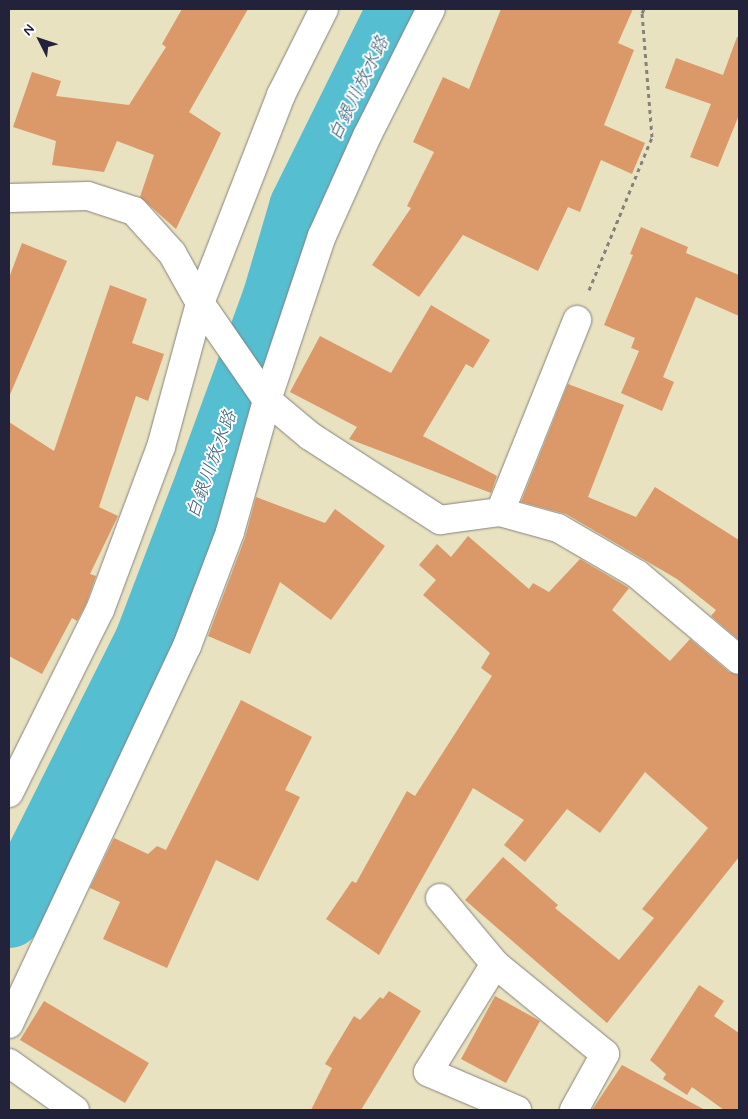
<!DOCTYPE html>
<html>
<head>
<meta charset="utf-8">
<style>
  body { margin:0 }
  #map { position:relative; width:748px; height:1119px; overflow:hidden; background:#e8e2c1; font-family:Mynerve,"Klee One",sans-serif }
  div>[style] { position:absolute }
  .river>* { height:65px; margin:-32.5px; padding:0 32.5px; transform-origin:32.5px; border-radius:32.5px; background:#55bed1 }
  .building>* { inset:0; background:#db996a }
  .path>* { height:3px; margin-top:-1.5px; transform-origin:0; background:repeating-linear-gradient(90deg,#85827e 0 4px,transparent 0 8px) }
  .roads { filter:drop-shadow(0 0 1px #85827e) drop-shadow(0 0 1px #85827e) }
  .minor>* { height:28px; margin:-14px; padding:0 14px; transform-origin:14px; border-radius:14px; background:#fff }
  .primary>* { height:28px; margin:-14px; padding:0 14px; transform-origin:14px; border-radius:14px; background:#fff }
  span { translate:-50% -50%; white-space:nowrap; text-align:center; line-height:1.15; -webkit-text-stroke:4px #fff; paint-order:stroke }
  .water-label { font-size:19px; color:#366077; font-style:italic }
  .frame { position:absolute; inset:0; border:10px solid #22223b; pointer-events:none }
  .north { position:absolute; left:15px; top:15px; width:50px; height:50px; -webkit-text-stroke:4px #fff; paint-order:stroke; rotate:311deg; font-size:14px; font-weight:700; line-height:20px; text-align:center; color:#22223b }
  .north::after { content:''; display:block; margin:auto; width:18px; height:22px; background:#22223b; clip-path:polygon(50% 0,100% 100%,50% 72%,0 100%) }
</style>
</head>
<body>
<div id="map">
  <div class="river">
    <div style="left:9px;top:915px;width:309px;rotate:-63.4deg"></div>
    <div style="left:147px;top:639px;width:171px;rotate:-69.1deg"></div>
    <div style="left:208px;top:479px;width:192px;rotate:-69.9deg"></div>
    <div style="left:274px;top:299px;width:96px;rotate:-73.6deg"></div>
    <div style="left:301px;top:207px;width:221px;rotate:-63.7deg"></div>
  </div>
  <div class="building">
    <div style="clip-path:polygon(182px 9px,248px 9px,189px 112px,221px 133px,176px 229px,140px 197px,154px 155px,117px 141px,104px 172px,52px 165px,56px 141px,13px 127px,32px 72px,61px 81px,56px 96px,129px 105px,166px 47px,162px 44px)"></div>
    <div style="clip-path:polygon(501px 9px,633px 9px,618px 43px,634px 50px,604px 125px,645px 143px,632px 174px,601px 160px,580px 212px,568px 207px,538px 271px,463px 235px,419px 297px,372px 265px,411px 208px,407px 206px,434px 152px,413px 142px,443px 77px,469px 89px)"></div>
    <div style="clip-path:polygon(737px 37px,739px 37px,739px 115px,718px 167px,690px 157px,711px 104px,665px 88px,676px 58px,723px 75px)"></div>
    <div style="clip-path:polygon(641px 227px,688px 247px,686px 253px,739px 275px,739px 316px,696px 297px,663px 377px,674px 382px,662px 411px,621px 393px,639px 351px,631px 348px,635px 338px,604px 325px,633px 255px,630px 254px)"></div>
    <div style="clip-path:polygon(22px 243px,67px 261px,9px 397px,9px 278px)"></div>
    <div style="clip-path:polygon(110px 285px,147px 299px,132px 343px,164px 354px,148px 401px,136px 396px,99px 507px,118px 516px,90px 574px,96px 576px,86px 604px,77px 621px,72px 618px,42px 674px,9px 656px,9px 422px,54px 451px)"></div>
    <div style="clip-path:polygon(431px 305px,490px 340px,473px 368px,466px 364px,423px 436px,497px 476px,491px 493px,349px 439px,357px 427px,290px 392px,320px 336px,391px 373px)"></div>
    <div style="clip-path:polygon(568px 384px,624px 405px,588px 497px,636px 517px,655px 487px,739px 540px,739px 640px,711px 616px,716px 610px,677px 579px,566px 514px,521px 502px)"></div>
    <div style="clip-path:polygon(256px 497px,325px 523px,335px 509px,385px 546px,331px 620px,280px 582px,250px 654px,208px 636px,245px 538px)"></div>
    <div style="clip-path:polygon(468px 536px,529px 589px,533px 583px,549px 592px,580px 559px,629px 588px,612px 610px,670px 661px,690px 639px,729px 672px,739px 675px,739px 857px,607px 1023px,465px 900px,503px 857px,558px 905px,555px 908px,619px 960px,654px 918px,642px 909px,708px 828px,645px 772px,600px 833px,567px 809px,525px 862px,504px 845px,524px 820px,473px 788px,379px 955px,326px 919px,352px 881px,356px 883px,407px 791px,415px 796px,492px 676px,481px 668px,490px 653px,423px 595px,436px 580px,419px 565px,437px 544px,451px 557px)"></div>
    <div style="clip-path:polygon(241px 700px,312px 737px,285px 790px,300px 797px,258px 881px,216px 860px,167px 968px,103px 939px,120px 902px,90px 888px,114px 838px,148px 854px,157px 846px,166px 850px)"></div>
    <div style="clip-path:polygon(699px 985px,724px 1001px,714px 1016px,739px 1033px,739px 1110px,724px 1110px,692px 1087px,687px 1095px,663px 1079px,666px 1074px,650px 1060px)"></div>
    <div style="clip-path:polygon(389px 991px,421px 1011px,361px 1110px,311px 1110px,332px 1068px,325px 1064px,354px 1016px,360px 1020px,380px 997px,383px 999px)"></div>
    <div style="clip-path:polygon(495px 996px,540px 1021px,506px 1083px,461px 1059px)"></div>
    <div style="clip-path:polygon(44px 1001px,149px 1063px,125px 1103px,20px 1040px)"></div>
    <div style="clip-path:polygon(622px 1065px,705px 1110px,592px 1110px)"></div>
  </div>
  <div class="path">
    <div style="left:589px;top:290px;width:165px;rotate:-67.6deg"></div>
    <div style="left:652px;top:137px;width:124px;rotate:-94.6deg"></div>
    <div style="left:642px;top:13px;width:4px;rotate:-63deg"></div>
  </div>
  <div class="roads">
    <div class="minor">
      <div style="left:9px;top:198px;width:79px;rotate:-1.5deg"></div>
      <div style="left:88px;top:196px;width:48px;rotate:18.1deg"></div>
      <div style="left:134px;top:211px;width:57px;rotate:47.9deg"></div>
      <div style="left:172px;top:253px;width:57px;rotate:60.8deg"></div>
      <div style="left:200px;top:303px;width:118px;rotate:55.4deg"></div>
      <div style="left:267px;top:400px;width:56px;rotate:39.9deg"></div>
      <div style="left:310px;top:436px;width:155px;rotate:32.9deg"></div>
      <div style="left:440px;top:520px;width:61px;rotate:-7.6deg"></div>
      <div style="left:500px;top:512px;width:60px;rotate:15.4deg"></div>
      <div style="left:558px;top:528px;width:91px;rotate:30.2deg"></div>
      <div style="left:637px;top:574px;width:133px;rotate:40.1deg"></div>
      <div style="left:500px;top:512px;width:207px;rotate:-68.1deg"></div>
      <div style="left:9px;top:793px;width:204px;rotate:-63.6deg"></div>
      <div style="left:100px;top:610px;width:174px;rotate:-69.5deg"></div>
      <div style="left:161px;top:447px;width:149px;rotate:-74.8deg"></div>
      <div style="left:200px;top:303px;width:223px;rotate:-68.7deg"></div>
      <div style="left:281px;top:95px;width:96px;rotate:-63.4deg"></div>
      <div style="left:440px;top:898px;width:86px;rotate:50.2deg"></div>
      <div style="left:495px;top:964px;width:142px;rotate:39.3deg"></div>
      <div style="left:605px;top:1054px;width:64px;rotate:119deg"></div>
      <div style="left:495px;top:964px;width:127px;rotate:121.8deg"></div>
      <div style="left:428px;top:1072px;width:97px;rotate:23.1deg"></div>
      <div style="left:9px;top:1024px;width:418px;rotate:-64.8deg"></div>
      <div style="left:187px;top:646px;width:122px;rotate:-69.3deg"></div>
      <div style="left:230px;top:532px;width:137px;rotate:-74.3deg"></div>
      <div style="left:267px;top:400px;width:173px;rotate:-71.5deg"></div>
      <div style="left:322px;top:236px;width:110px;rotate:-65.8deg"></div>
      <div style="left:367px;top:136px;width:142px;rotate:-63.3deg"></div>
    </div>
    <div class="primary">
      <div style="left:9px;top:1063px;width:81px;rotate:35.5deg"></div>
    </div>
  </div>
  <div class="water-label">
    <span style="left:359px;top:89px;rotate:-64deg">白銀川放水路</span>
    <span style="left:212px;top:465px;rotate:-70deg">白銀川放水路</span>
  </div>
  <div class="frame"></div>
  <div class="north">N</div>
</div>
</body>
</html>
